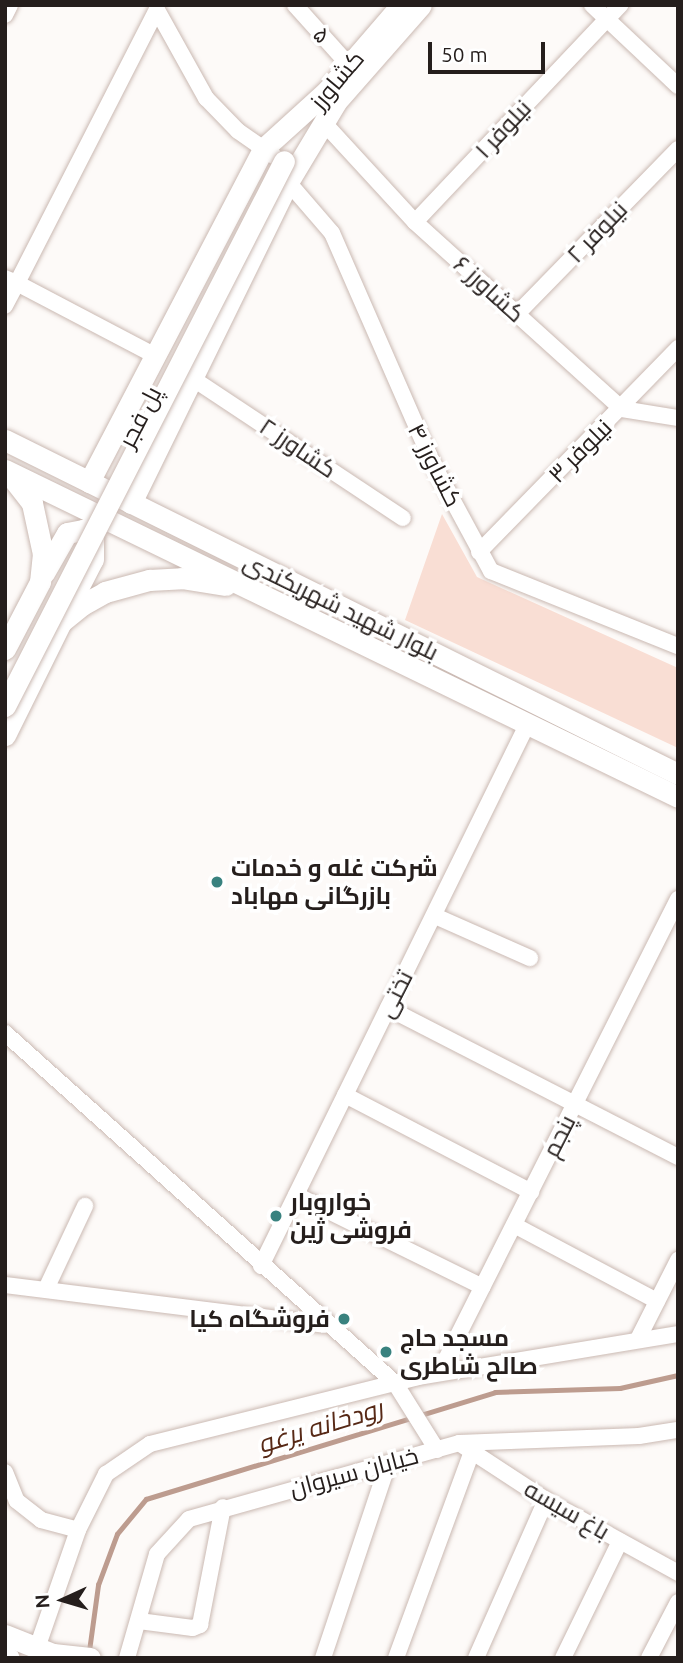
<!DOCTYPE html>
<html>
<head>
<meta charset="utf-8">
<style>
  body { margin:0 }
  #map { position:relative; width:683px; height:1663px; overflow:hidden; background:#fdfaf8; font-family:Ubuntu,Cairo,sans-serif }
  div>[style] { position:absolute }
  .green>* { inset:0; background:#f9ded4 }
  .stream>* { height:4.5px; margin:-2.25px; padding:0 2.25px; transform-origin:2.25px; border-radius:2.25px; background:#bd9c8f }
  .roads { filter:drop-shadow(0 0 2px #cab9b2) drop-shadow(0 0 2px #cab9b2) }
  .minor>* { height:16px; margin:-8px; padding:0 8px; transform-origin:8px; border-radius:8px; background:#fff }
  .major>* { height:21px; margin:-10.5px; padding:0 10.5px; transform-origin:10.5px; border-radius:10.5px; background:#fff }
  .bridges { filter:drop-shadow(0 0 2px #cab9b2) drop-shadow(0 0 2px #cab9b2) }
  .major-bridge>* { height:21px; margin:-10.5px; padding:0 10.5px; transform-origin:10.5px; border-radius:10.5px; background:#fff }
  .dots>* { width:19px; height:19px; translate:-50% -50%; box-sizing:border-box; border:4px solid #fff; border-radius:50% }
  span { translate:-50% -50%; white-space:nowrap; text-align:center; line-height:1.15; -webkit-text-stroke:7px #fff; paint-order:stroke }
  .street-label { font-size:24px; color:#251e1c }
  .poi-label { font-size:24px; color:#251e1c; font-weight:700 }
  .left { translate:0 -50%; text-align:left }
  .right { translate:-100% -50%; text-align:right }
  .water-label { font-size:26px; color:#572916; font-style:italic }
  .frame { position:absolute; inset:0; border:7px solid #251e1c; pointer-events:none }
  .north { position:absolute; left:28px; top:1565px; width:70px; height:70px; -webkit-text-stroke:5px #fff; paint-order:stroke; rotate:266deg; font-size:19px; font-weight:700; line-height:28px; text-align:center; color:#251e1c }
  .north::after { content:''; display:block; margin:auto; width:24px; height:32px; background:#251e1c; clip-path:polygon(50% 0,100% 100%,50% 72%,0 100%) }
  .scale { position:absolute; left:428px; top:42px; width:117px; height:32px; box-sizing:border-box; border:4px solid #251e1c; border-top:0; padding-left:9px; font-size:21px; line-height:24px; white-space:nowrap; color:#251e1c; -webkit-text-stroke:5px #fff; paint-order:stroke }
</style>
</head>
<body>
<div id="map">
  <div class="green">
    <div style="clip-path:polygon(442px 514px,477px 577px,678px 668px,678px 748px,405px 620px)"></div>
  </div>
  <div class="stream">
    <div style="left:89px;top:1651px;width:67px;rotate:-82.2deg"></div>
    <div style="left:98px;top:1585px;width:54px;rotate:-69.6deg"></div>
    <div style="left:117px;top:1534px;width:45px;rotate:-50.4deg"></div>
    <div style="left:146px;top:1499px;width:365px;rotate:-17deg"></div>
    <div style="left:495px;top:1392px;width:125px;rotate:-1.8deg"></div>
    <div style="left:620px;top:1388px;width:59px;rotate:-12.6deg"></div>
  </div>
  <div class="roads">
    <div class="minor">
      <div style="left:295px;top:5px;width:79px;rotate:48.1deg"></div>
      <div style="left:592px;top:5px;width:118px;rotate:43.3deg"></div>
      <div style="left:5px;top:15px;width:11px;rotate:-63deg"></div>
      <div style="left:323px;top:122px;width:136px;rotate:47.4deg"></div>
      <div style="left:415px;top:222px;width:279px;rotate:42.1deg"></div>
      <div style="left:622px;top:409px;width:57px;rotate:9.1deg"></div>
      <div style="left:288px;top:182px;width:67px;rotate:49.2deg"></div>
      <div style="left:332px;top:233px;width:250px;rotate:66.4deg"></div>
      <div style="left:432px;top:462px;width:124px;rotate:61.6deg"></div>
      <div style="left:491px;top:571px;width:201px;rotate:21.9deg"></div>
      <div style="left:415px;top:222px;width:299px;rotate:-46.6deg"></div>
      <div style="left:5px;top:278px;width:13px;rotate:23deg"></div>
      <div style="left:17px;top:283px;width:26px;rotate:118deg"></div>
      <div style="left:517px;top:314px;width:231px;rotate:-45.7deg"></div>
      <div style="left:152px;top:354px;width:153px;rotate:-152.3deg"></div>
      <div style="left:17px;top:283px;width:307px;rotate:-62.9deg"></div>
      <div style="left:157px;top:10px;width:101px;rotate:60.9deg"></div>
      <div style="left:206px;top:98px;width:46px;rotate:45.9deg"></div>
      <div style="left:238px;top:131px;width:44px;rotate:34.8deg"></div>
      <div style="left:192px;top:378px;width:253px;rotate:33.6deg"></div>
      <div style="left:479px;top:552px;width:285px;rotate:-45.7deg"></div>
      <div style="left:435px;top:916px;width:104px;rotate:23.9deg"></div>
      <div style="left:388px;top:1008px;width:326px;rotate:27.2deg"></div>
      <div style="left:5px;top:1033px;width:524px;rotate:41.91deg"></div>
      <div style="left:395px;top:1383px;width:79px;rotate:57.9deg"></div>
      <div style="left:345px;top:1095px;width:210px;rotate:27.5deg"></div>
      <div style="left:296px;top:1195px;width:208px;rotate:26.2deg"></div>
      <div style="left:514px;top:1225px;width:162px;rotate:28deg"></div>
      <div style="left:261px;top:1266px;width:605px;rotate:-63.82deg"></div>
      <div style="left:5px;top:1285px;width:322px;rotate:7.1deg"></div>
      <div style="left:46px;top:1289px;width:92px;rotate:-64.8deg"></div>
      <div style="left:638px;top:1339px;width:89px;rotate:-63.1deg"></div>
      <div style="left:439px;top:1373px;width:531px;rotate:-63.24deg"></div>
      <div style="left:459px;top:1443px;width:104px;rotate:33.2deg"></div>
      <div style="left:546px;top:1500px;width:151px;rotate:28.9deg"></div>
      <div style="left:5px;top:1472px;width:31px;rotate:68deg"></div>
      <div style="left:17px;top:1501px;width:31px;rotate:38deg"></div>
      <div style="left:41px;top:1520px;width:38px;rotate:15deg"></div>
      <div style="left:139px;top:1621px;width:54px;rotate:7.4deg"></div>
      <div style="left:193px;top:1628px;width:8px;rotate:-23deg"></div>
      <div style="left:200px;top:1625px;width:120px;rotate:-79deg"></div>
      <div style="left:37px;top:1648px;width:125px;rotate:-70.8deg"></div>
      <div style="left:78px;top:1530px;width:63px;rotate:-63.4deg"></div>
      <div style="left:106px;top:1474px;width:53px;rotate:-34.3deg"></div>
      <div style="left:150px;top:1444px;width:276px;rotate:-14deg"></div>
      <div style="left:418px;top:1377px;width:264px;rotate:-9.4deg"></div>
      <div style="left:127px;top:1658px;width:108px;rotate:-73.9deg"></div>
      <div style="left:157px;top:1554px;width:47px;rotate:-47.6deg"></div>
      <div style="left:189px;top:1519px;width:280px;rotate:-15.7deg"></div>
      <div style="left:459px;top:1443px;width:180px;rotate:-2.2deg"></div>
      <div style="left:639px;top:1436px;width:39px;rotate:-9deg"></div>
      <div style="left:323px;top:1658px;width:205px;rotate:-71.5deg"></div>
      <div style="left:396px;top:1658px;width:221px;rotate:-69.8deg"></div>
      <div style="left:476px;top:1658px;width:173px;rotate:-66.1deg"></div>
      <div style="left:563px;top:1658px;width:130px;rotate:-64deg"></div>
      <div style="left:649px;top:1658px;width:63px;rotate:-62.6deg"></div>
    </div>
    <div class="major">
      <div style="left:320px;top:99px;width:124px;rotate:-49.2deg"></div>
      <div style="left:327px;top:112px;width:142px;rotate:-48.7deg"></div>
      <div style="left:5px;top:440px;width:751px;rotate:26.39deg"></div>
      <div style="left:5px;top:470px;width:748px;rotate:25.91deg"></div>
      <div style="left:89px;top:482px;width:376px;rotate:-62.4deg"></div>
      <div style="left:263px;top:149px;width:88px;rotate:-42.2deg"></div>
      <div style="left:131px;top:503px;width:357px;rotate:-63.9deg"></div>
      <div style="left:288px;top:182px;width:93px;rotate:-59deg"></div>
      <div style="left:44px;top:573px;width:46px;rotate:-60.1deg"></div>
      <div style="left:67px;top:533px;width:16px;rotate:-11deg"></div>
      <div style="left:83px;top:530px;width:12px;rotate:31deg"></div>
      <div style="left:93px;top:536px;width:23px;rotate:90deg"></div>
      <div style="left:93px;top:559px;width:65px;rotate:117.3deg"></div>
      <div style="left:5px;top:649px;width:76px;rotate:-62.4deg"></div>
      <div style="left:40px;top:582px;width:28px;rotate:-84deg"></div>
      <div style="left:43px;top:554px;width:52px;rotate:-102.2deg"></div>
      <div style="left:32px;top:503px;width:33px;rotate:-128deg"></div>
      <div style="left:5px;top:735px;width:126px;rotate:-63.6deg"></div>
      <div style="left:61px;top:622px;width:27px;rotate:-39deg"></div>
      <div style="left:82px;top:605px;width:26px;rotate:-29deg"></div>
      <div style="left:105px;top:592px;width:46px;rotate:-15.3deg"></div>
      <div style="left:149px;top:580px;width:33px;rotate:-3deg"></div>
      <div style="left:182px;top:578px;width:44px;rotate:9.2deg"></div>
      <div style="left:5px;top:1635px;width:52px;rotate:21.6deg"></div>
      <div style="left:53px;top:1654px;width:37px;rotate:6deg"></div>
      <div style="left:5px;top:1656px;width:4px;rotate:27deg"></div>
    </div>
  </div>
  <div class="bridges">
    <div class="major-bridge">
      <div style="left:5px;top:706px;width:612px;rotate:-62.89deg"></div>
    </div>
  </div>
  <div class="dots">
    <div style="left:217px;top:882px;background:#39827f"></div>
    <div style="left:276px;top:1216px;background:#39827f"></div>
    <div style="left:344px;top:1319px;background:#39827f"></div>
    <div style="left:386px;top:1352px;background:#39827f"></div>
  </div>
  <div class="street-label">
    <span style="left:322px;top:35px;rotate:48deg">۵</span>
    <span style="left:337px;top:80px;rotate:-50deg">کشاورز</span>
    <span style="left:503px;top:129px;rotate:-47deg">نیلوفر ۱</span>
    <span style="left:597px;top:232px;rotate:-46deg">نیلوفر ۲</span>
    <span style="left:489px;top:289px;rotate:42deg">کشاورز ۶</span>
    <span style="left:140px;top:417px;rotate:-63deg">پل فجر</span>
    <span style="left:298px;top:448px;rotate:34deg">کشاورز ۲</span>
    <span style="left:580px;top:451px;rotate:-45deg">نیلوفر ۳</span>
    <span style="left:435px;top:465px;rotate:63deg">کشاورز ۴</span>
    <span style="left:341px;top:607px;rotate:26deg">بلوار شهید شهریکندی</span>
    <span style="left:395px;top:994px;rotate:-63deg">تختی</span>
    <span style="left:559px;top:1136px;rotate:-63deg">پنجم</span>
    <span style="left:354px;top:1472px;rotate:-15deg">خیابان سیروان</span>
    <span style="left:567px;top:1510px;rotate:30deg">باغ سیسه</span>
  </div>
  <div class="poi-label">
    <span class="left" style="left:231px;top:882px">شرکت غله و خدمات<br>بازرگانی مهاباد</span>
    <span class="left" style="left:290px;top:1216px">خواروبار<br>فروشی ژین</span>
    <span class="right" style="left:330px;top:1319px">فروشگاه کیا</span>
    <span class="left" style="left:400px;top:1352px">مسجد حاج<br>صالح شاطری</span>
  </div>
  <div class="water-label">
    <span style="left:320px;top:1426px;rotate:-17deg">رودخانه یرغو</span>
  </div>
  <div class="frame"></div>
  <div class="north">N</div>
  <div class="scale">50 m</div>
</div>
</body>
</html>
